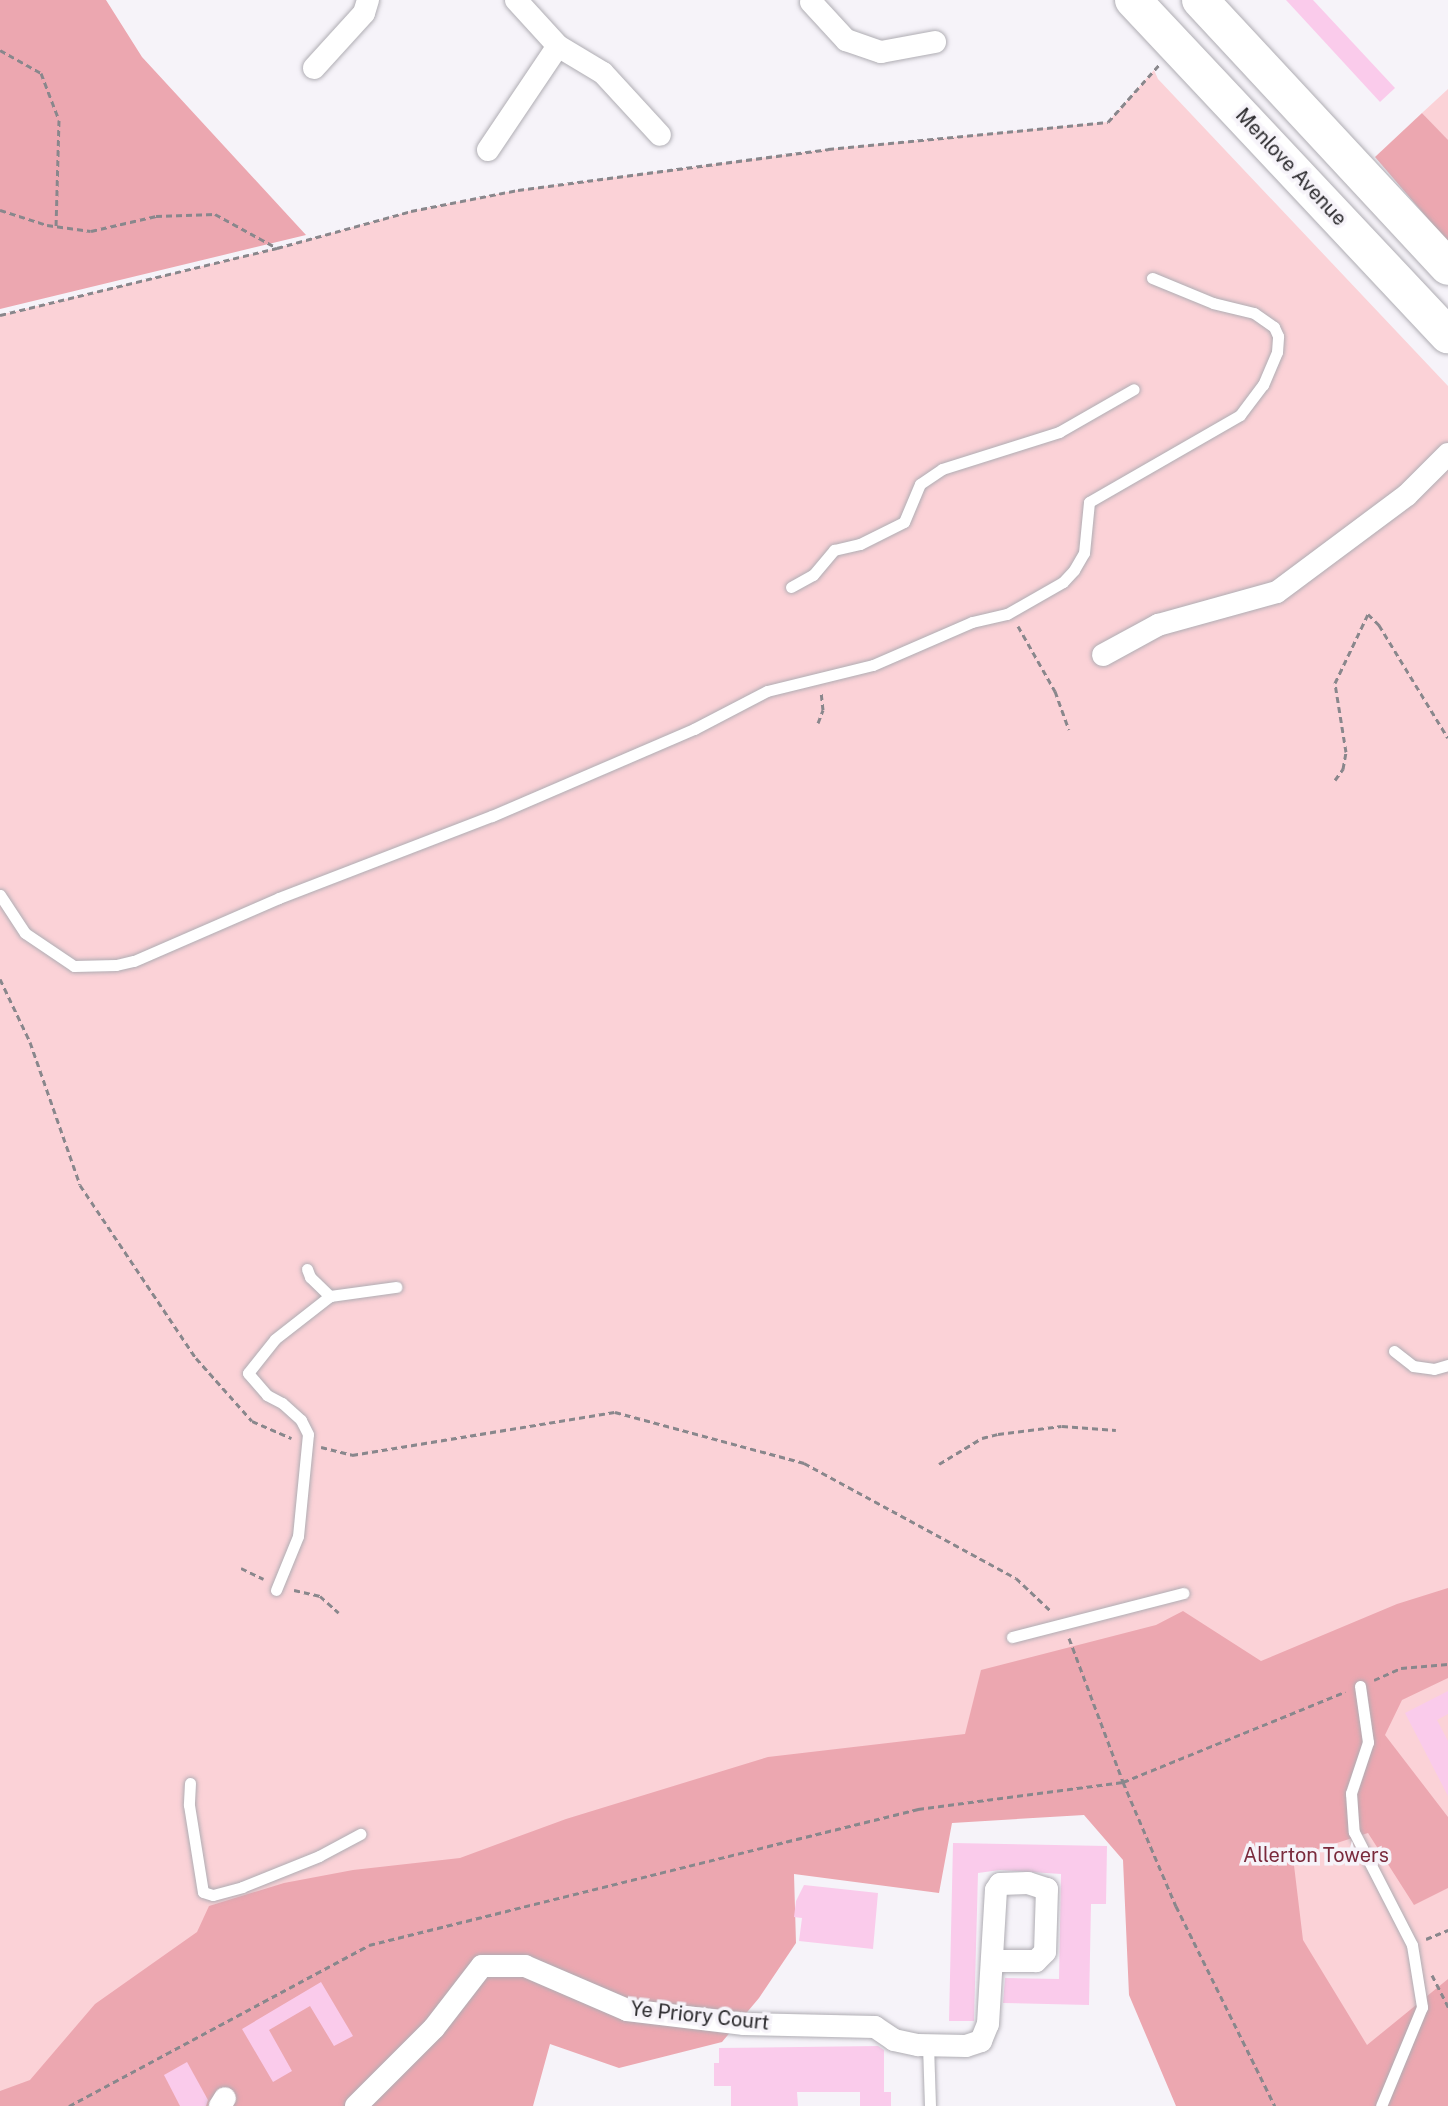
<!DOCTYPE html>
<html>
<head>
<meta charset="utf-8">
<style>
  body { margin:0 }
  #map { position:relative; width:1448px; height:2106px; overflow:hidden; background:#f6f3f9; font-family:"Public Sans",sans-serif }
  div>[style] { position:absolute }
  .green>* { inset:0; background:#fbd2d7 }
  .forest>* { inset:0; background:#eca7b0 }
  .building>* { inset:0; background:#facbeb }
  .path>* { height:3px; margin-top:-1.5px; transform-origin:0; background:repeating-linear-gradient(90deg,#89878c 0 6px,transparent 0 10px) }
  .roads { filter:drop-shadow(0 0 2px #afadb3) drop-shadow(0 0 2px #afadb3) }
  .service>* { height:11px; margin:-5.5px; padding:0 5.5px; transform-origin:5.5px; border-radius:5.5px; background:#fff }
  .minor>* { height:22px; margin:-11px; padding:0 11px; transform-origin:11px; border-radius:11px; background:#fff }
  .trunk>* { height:36px; margin:-18px; padding:0 18px; transform-origin:18px; border-radius:18px; background:#fff }
  span { translate:-50% -50%; white-space:nowrap; text-align:center; line-height:1.15; -webkit-text-stroke:7px #f6f3f9; paint-order:stroke }
  .street-label { font-size:20px; color:#2a292c }
  .park-label { font-size:20px; color:#7a2a3c }
</style>
</head>
<body>
<div id="map">
  <div class="green">
    <div style="clip-path:polygon(1154px 70px,1158px 79px,1448px 386px,1448px 1664px,918px 1809px,0 2106px,0 315px,277px 248px,411px 211px,518px 190px,828px 149px,1108px 122px)"></div>
    <div style="clip-path:polygon(1448px 89px,1448px 141px,1422px 113px)"></div>
    <div style="clip-path:polygon(1448px 1665px,1448px 2106px,1284px 2106px,1144px 1789px)"></div>
  </div>
  <div class="forest">
    <div style="clip-path:polygon(0 0,106px 0,142px 57px,306px 235px,0 309px)"></div>
    <div style="clip-path:polygon(1422px 113px,1448px 140px,1448px 242px,1375px 157px)"></div>
    <div style="clip-path:polygon(1448px 1588px,1448px 1678px,1402px 1700px,1385px 1735px,1448px 1817px,1448px 1888px,1414px 1905px,1368px 1833px,1293px 1857px,1303px 1940px,1367px 2045px,1448px 1979px,1448px 2106px,1176px 2106px,1129px 1995px,1123px 1860px,1084px 1815px,952px 1823px,939px 1893px,794px 1874px,796px 1943px,759px 1998px,722px 2042px,619px 2068px,550px 2044px,533px 2106px,0 2106px,0 2091px,30px 2080px,95px 2004px,197px 1932px,209px 1906px,284px 1883px,353px 1870px,460px 1858px,566px 1819px,768px 1757px,965px 1734px,981px 1670px,1156px 1625px,1183px 1611px,1261px 1661px,1397px 1604px)"></div>
  </div>
  <div class="building">
    <div style="clip-path:polygon(1286px 0,1313px 0,1395px 88px,1380px 102px)"></div>
    <div style="clip-path:polygon(1448px 1691px,1448px 1714px,1437px 1720px,1448px 1741px,1448px 1796px,1405px 1713px)"></div>
    <div style="clip-path:polygon(953px 1843px,1107px 1846px,1106px 1904px,1091px 1904px,1089px 2005px,1003px 2003px,1005px 1978px,1059px 1979px,1061px 1874px,1000px 1870px,978px 1873px,974px 2021px,949px 2021px)"></div>
    <div style="clip-path:polygon(804px 1885px,878px 1893px,873px 1949px,799px 1941px,802px 1918px,794px 1917px,796px 1901px)"></div>
    <div style="clip-path:polygon(321px 1982px,353px 2036px,334px 2046px,310px 2006px,269px 2030px,292px 2071px,273px 2082px,242px 2029px)"></div>
    <div style="clip-path:polygon(878px 2046px,884px 2050px,884px 2092px,891px 2092px,891px 2106px,860px 2106px,860px 2092px,797px 2092px,798px 2106px,731px 2106px,731px 2086px,714px 2086px,714px 2063px,719px 2063px,719px 2048px)"></div>
    <div style="clip-path:polygon(187px 2062px,208px 2100px,206px 2106px,180px 2106px,164px 2075px)"></div>
  </div>
  <div class="path">
    <div style="left:0;top:50px;width:47px;rotate:29.3deg"></div>
    <div style="left:41px;top:73px;width:50px;rotate:69deg"></div>
    <div style="left:59px;top:120px;width:106px;rotate:91.6deg"></div>
    <div style="left:0;top:210px;width:49px;rotate:17.7deg"></div>
    <div style="left:47px;top:225px;width:44px;rotate:7.8deg"></div>
    <div style="left:91px;top:231px;width:67px;rotate:-13deg"></div>
    <div style="left:156px;top:216px;width:59px;rotate:-1.9deg"></div>
    <div style="left:215px;top:214px;width:71px;rotate:28.7deg"></div>
    <div style="left:0;top:315px;width:285px;rotate:-13.6deg"></div>
    <div style="left:277px;top:248px;width:139px;rotate:-15.4deg"></div>
    <div style="left:411px;top:211px;width:109px;rotate:-11.1deg"></div>
    <div style="left:518px;top:190px;width:313px;rotate:-7.5deg"></div>
    <div style="left:828px;top:149px;width:281px;rotate:-5.5deg"></div>
    <div style="left:1108px;top:122px;width:76px;rotate:-48.2deg"></div>
    <div style="left:1018px;top:626px;width:75px;rotate:60.4deg"></div>
    <div style="left:1055px;top:691px;width:41px;rotate:70.3deg"></div>
    <div style="left:818px;top:723px;width:14px;rotate:-69deg"></div>
    <div style="left:823px;top:710px;width:19px;rotate:-96deg"></div>
    <div style="left:1335px;top:780px;width:14px;rotate:-54deg"></div>
    <div style="left:1343px;top:769px;width:17px;rotate:-80deg"></div>
    <div style="left:1346px;top:752px;width:70px;rotate:-99.1deg"></div>
    <div style="left:1335px;top:683px;width:76px;rotate:-64.4deg"></div>
    <div style="left:1368px;top:614px;width:16px;rotate:45deg"></div>
    <div style="left:1379px;top:625px;width:132px;rotate:58.6deg"></div>
    <div style="left:0;top:979px;width:70px;rotate:64.5deg"></div>
    <div style="left:30px;top:1042px;width:151px;rotate:70.7deg"></div>
    <div style="left:80px;top:1185px;width:208px;rotate:56.2deg"></div>
    <div style="left:196px;top:1358px;width:84px;rotate:48.4deg"></div>
    <div style="left:252px;top:1421px;width:43px;rotate:23.6deg"></div>
    <div style="left:321px;top:1447px;width:32px;rotate:14deg"></div>
    <div style="left:352px;top:1455px;width:266px;rotate:-9.3deg"></div>
    <div style="left:615px;top:1412px;width:196px;rotate:15.1deg"></div>
    <div style="left:804px;top:1463px;width:241px;rotate:28.5deg"></div>
    <div style="left:1016px;top:1578px;width:50px;rotate:43.4deg"></div>
    <div style="left:939px;top:1464px;width:50px;rotate:-31.2deg"></div>
    <div style="left:982px;top:1438px;width:16px;rotate:-14deg"></div>
    <div style="left:998px;top:1434px;width:64px;rotate:-7.1deg"></div>
    <div style="left:1062px;top:1426px;width:54px;rotate:4.2deg"></div>
    <div style="left:241px;top:1568px;width:25px;rotate:26deg"></div>
    <div style="left:294px;top:1590px;width:27px;rotate:13deg"></div>
    <div style="left:320px;top:1596px;width:25px;rotate:42deg"></div>
    <div style="left:1069px;top:1638px;width:154px;rotate:69.4deg"></div>
    <div style="left:1123px;top:1782px;width:135px;rotate:66.9deg"></div>
    <div style="left:1176px;top:1906px;width:223px;rotate:63.7deg"></div>
    <div style="left:1374px;top:1680px;width:30px;rotate:-24deg"></div>
    <div style="left:1401px;top:1668px;width:47px;rotate:-4.9deg"></div>
    <div style="left:1426px;top:1939px;width:24px;rotate:-22deg"></div>
    <div style="left:1432px;top:1975px;width:36px;rotate:63deg"></div>
    <div style="left:69px;top:2106px;width:340px;rotate:-28.2deg"></div>
    <div style="left:369px;top:1945px;width:566px;rotate:-13.91deg"></div>
    <div style="left:918px;top:1809px;width:207px;rotate:-7.5deg"></div>
    <div style="left:1123px;top:1782px;width:240px;rotate:-22.1deg"></div>
  </div>
  <div class="roads">
    <div class="service">
      <div style="left:791px;top:587px;width:25px;rotate:-29deg"></div>
      <div style="left:813px;top:575px;width:33px;rotate:-50deg"></div>
      <div style="left:834px;top:550px;width:27px;rotate:-13deg"></div>
      <div style="left:860px;top:544px;width:49px;rotate:-26.6deg"></div>
      <div style="left:904px;top:522px;width:41px;rotate:-67.2deg"></div>
      <div style="left:920px;top:484px;width:27px;rotate:-34deg"></div>
      <div style="left:942px;top:469px;width:123px;rotate:-17.5deg"></div>
      <div style="left:1059px;top:432px;width:86px;rotate:-29.8deg"></div>
      <div style="left:0;top:895px;width:45px;rotate:56.7deg"></div>
      <div style="left:25px;top:933px;width:59px;rotate:34deg"></div>
      <div style="left:74px;top:966px;width:42px;rotate:-1.4deg"></div>
      <div style="left:116px;top:965px;width:18px;rotate:-13deg"></div>
      <div style="left:134px;top:961px;width:158px;rotate:-23.5deg"></div>
      <div style="left:279px;top:898px;width:228px;rotate:-21.1deg"></div>
      <div style="left:492px;top:816px;width:220px;rotate:-23.3deg"></div>
      <div style="left:694px;top:729px;width:82px;rotate:-27.5deg"></div>
      <div style="left:767px;top:691px;width:109px;rotate:-13.8deg"></div>
      <div style="left:873px;top:665px;width:108px;rotate:-23.5deg"></div>
      <div style="left:972px;top:622px;width:36px;rotate:-13deg"></div>
      <div style="left:1007px;top:614px;width:64px;rotate:-29.7deg"></div>
      <div style="left:1063px;top:582px;width:16px;rotate:-47deg"></div>
      <div style="left:1074px;top:570px;width:20px;rotate:-60deg"></div>
      <div style="left:1084px;top:553px;width:51px;rotate:-84.4deg"></div>
      <div style="left:1089px;top:502px;width:174px;rotate:-29.9deg"></div>
      <div style="left:1240px;top:415px;width:38px;rotate:-53deg"></div>
      <div style="left:1263px;top:385px;width:36px;rotate:-67deg"></div>
      <div style="left:1277px;top:352px;width:16px;rotate:-86deg"></div>
      <div style="left:1278px;top:336px;width:10px;rotate:-114deg"></div>
      <div style="left:1274px;top:327px;width:24px;rotate:-145deg"></div>
      <div style="left:1254px;top:313px;width:42px;rotate:-166.3deg"></div>
      <div style="left:1213px;top:303px;width:66px;rotate:-157.7deg"></div>
      <div style="left:307px;top:1269px;width:9px;rotate:69deg"></div>
      <div style="left:310px;top:1277px;width:28px;rotate:44deg"></div>
      <div style="left:1394px;top:1351px;width:24px;rotate:38deg"></div>
      <div style="left:1413px;top:1366px;width:21px;rotate:8deg"></div>
      <div style="left:1434px;top:1369px;width:15px;rotate:-16deg"></div>
      <div style="left:276px;top:1590px;width:58px;rotate:-67.8deg"></div>
      <div style="left:298px;top:1536px;width:102px;rotate:-84.4deg"></div>
      <div style="left:308px;top:1434px;width:16px;rotate:-117deg"></div>
      <div style="left:301px;top:1420px;width:25px;rotate:-138deg"></div>
      <div style="left:282px;top:1403px;width:17px;rotate:-152deg"></div>
      <div style="left:267px;top:1395px;width:29px;rotate:-131deg"></div>
      <div style="left:248px;top:1373px;width:43px;rotate:-51.5deg"></div>
      <div style="left:275px;top:1339px;width:70px;rotate:-38deg"></div>
      <div style="left:330px;top:1296px;width:67px;rotate:-7.8deg"></div>
      <div style="left:1012px;top:1637px;width:177px;rotate:-14.4deg"></div>
      <div style="left:1360px;top:1686px;width:57px;rotate:81.9deg"></div>
      <div style="left:1368px;top:1742px;width:54px;rotate:108.4deg"></div>
      <div style="left:1351px;top:1793px;width:39px;rotate:86deg"></div>
      <div style="left:1354px;top:1832px;width:127px;rotate:62.8deg"></div>
      <div style="left:1412px;top:1945px;width:63px;rotate:80.8deg"></div>
      <div style="left:1422px;top:2007px;width:107px;rotate:112.5deg"></div>
      <div style="left:190px;top:1783px;width:22px;rotate:93deg"></div>
      <div style="left:189px;top:1805px;width:88px;rotate:80.9deg"></div>
      <div style="left:203px;top:1892px;width:10px;rotate:17deg"></div>
      <div style="left:213px;top:1895px;width:30px;rotate:-15deg"></div>
      <div style="left:242px;top:1887px;width:83px;rotate:-21.9deg"></div>
      <div style="left:319px;top:1856px;width:47px;rotate:-28.2deg"></div>
      <div style="left:928px;top:2045px;width:61px;rotate:88.1deg"></div>
    </div>
    <div class="minor">
      <div style="left:516px;top:0;width:62px;rotate:47.6deg"></div>
      <div style="left:558px;top:46px;width:52px;rotate:31deg"></div>
      <div style="left:603px;top:73px;width:84px;rotate:47.4deg"></div>
      <div style="left:811px;top:2px;width:52px;rotate:47.4deg"></div>
      <div style="left:846px;top:40px;width:37px;rotate:19deg"></div>
      <div style="left:881px;top:52px;width:55px;rotate:-10.5deg"></div>
      <div style="left:314px;top:68px;width:74px;rotate:-47.7deg"></div>
      <div style="left:364px;top:13px;width:14px;rotate:-73deg"></div>
      <div style="left:488px;top:150px;width:125px;rotate:-56.1deg"></div>
      <div style="left:1103px;top:655px;width:63px;rotate:-28.6deg"></div>
      <div style="left:1158px;top:625px;width:123px;rotate:-15.5deg"></div>
      <div style="left:1277px;top:592px;width:162px;rotate:-36.7deg"></div>
      <div style="left:1407px;top:495px;width:58px;rotate:-45deg"></div>
      <div style="left:220px;top:2106px;width:9px;rotate:-58deg"></div>
      <div style="left:356px;top:2106px;width:110px;rotate:-45deg"></div>
      <div style="left:434px;top:2028px;width:78px;rotate:-52.3deg"></div>
      <div style="left:482px;top:1966px;width:43px"></div>
      <div style="left:525px;top:1966px;width:111px;rotate:23.3deg"></div>
      <div style="left:627px;top:2010px;width:118px;rotate:6.8deg"></div>
      <div style="left:744px;top:2024px;width:131px;rotate:1.3deg"></div>
      <div style="left:875px;top:2027px;width:23px;rotate:34deg"></div>
      <div style="left:894px;top:2040px;width:25px;rotate:12deg"></div>
      <div style="left:918px;top:2045px;width:48px;rotate:1.2deg"></div>
      <div style="left:966px;top:2046px;width:16px;rotate:-18deg"></div>
      <div style="left:981px;top:2041px;width:18px;rotate:-68deg"></div>
      <div style="left:988px;top:2024px;width:134px;rotate:-86.6deg"></div>
      <div style="left:996px;top:1890px;width:7px;rotate:-56deg"></div>
      <div style="left:1000px;top:1884px;width:28px;rotate:-2deg"></div>
      <div style="left:1028px;top:1883px;width:20px;rotate:18deg"></div>
      <div style="left:1047px;top:1889px;width:63px;rotate:91.8deg"></div>
      <div style="left:1045px;top:1952px;width:13px;rotate:135deg"></div>
      <div style="left:1036px;top:1961px;width:44px;rotate:180deg"></div>
    </div>
    <div class="trunk">
      <div style="left:1133px;top:0;width:460px;rotate:46.8deg"></div>
      <div style="left:1200px;top:0;width:364px;rotate:47.1deg"></div>
    </div>
  </div>
  <div class="street-label">
    <span style="left:1291px;top:167px;rotate:47deg">Menlove Avenue</span>
    <span style="left:700px;top:2016px;rotate:6deg">Ye Priory Court</span>
  </div>
  <div class="park-label">
    <span style="left:1316px;top:1855px">Allerton Towers</span>
  </div>
</div>
</body>
</html>
